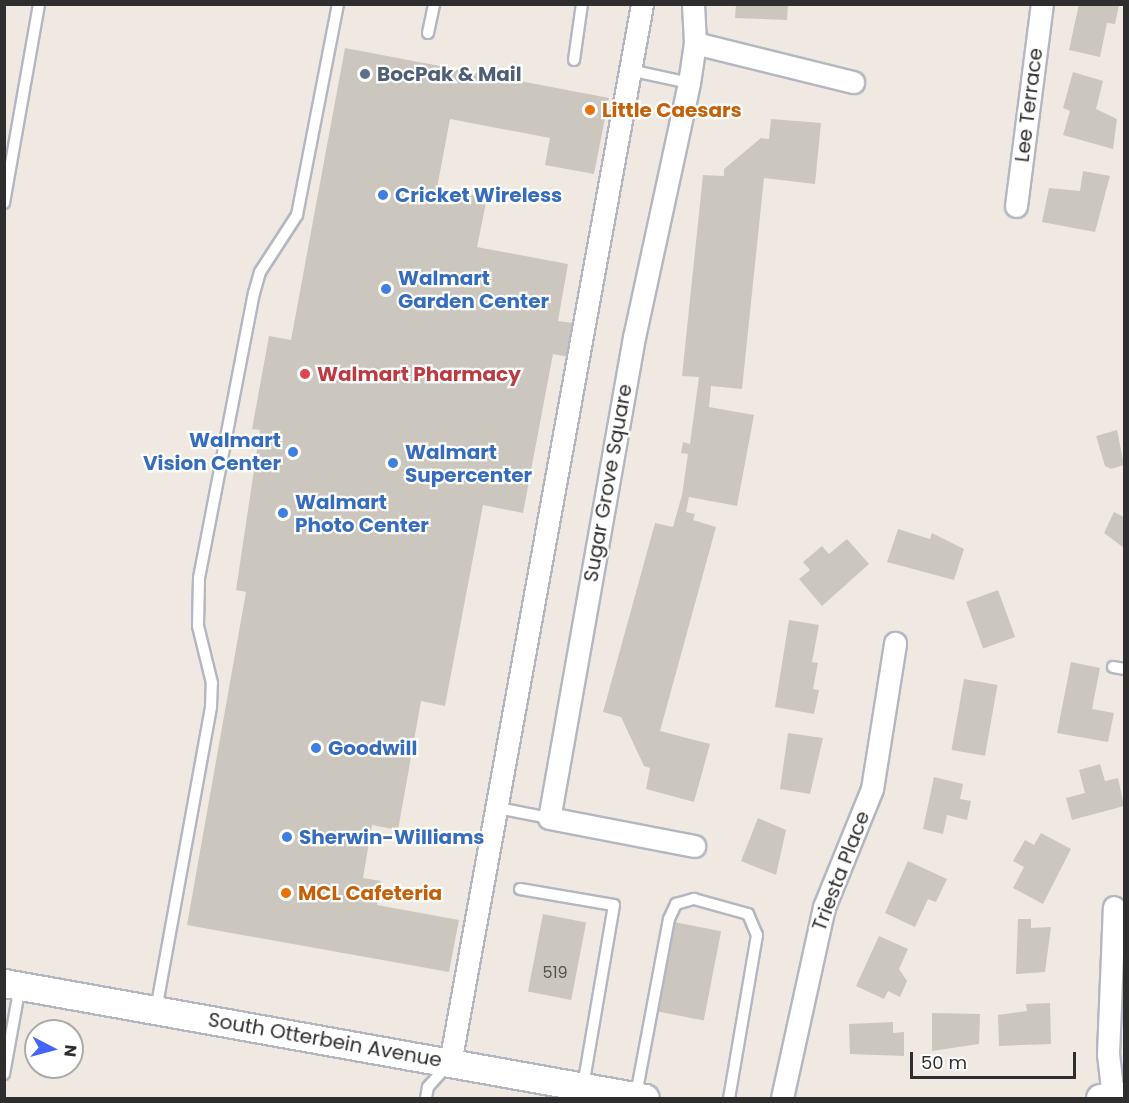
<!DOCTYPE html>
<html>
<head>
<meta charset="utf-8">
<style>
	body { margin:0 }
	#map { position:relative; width:1129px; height:1103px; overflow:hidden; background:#efe9e1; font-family:Poppins,sans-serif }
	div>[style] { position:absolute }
	.building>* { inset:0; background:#cbc7bf; transform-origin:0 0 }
	.roads { filter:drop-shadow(2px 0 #b4b7c1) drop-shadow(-2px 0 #b4b7c1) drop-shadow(0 2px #b4b7c1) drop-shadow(0 -2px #b4b7c1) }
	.service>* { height:10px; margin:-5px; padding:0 5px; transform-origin:5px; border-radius:5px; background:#fff }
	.minor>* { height:21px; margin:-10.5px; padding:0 10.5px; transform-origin:10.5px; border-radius:10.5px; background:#fff }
	.tertiary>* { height:27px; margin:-13.5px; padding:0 13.5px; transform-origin:13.5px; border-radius:13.5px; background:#fff }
	.dots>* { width:16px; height:16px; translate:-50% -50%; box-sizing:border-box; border:3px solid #fff; border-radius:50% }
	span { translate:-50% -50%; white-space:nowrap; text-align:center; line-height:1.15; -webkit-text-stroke:4.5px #fff; paint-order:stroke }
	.number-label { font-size:16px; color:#555452 }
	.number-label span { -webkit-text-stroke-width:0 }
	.service-label { font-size:20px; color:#4e5e75; font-weight:700 }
	.left { translate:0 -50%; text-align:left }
	.street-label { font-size:20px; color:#2e2e2e }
	.food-label { font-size:20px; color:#c56008; font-weight:700 }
	.shop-label { font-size:20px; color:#366cbe; font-weight:700 }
	.right { translate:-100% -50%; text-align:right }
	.health-label { font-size:20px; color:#be3a42; font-weight:700 }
	.frame { position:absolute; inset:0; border:6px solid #2e2e2e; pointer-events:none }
	.north { position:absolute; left:24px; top:1019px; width:60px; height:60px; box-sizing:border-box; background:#fff; border:2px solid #ababab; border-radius:50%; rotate:96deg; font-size:16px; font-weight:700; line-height:24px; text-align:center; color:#2e2e2e }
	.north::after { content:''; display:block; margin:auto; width:21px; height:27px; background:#4264fb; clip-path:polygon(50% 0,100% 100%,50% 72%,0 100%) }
	.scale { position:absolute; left:910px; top:1052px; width:166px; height:27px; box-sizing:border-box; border:3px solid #2e2e2e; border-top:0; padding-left:8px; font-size:18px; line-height:21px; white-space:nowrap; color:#2e2e2e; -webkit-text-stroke:4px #fff; paint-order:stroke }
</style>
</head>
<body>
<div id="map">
	<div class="building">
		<i style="clip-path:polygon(736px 4px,788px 4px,787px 20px,735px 18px)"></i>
		<i style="clip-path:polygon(1079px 4px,1119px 5px,1115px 24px,1107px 23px,1100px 57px,1069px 50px)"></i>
		<i style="clip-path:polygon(345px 48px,609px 98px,594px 174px,545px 165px,550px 138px,450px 119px,437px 188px,487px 198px,477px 247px,568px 264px,558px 321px,574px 323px,568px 357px,553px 354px,523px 513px,483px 505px,445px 706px,421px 701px,398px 830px,372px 825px,363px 878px,381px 881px,377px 905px,459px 920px,449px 972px,187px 925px,246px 592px,236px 590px,260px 430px,252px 429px,269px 336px,291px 340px)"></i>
		<i style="clip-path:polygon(1073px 72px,1103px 81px,1096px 109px,1117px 119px,1113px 149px,1063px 135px,1070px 111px,1063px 108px)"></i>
		<i style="clip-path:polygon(771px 119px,821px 123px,815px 184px,764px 178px,742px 389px,711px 386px,709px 407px,754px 415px,737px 506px,689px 497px,686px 512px,695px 514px,693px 520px,716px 527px,660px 731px,710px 744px,694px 802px,646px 789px,650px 768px,644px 766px,621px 717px,603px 712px,655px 523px,673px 527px,682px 495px,688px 454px,681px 453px,683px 442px,690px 444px,699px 377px,682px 376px,703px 175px,724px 176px,724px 169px,761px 138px,769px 139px)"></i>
		<i style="clip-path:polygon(1083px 171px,1110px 176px,1095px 232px,1042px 222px,1049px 188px,1080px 191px)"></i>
		<i style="clip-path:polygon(1117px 430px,1124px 465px,1111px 469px,1105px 466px,1096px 436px)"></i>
		<i style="clip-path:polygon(1114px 512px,1124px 517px,1124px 548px,1104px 533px)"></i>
		<i style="clip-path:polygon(898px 529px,930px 539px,932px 533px,964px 549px,954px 580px,887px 562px)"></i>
		<i style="clip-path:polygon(847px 539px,869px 564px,822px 606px,799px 579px,810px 570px,803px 562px,822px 546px,829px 554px)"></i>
		<i style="left:998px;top:590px;width:50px;height:34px;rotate:70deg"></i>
		<i style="clip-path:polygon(789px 620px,819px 625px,812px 662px,818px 663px,813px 689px,819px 690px,814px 714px,775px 707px)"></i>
		<i style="clip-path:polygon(1071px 662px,1100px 668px,1092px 709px,1114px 713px,1108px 742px,1057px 733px)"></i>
		<i style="left:964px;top:679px;width:34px;height:72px;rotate:10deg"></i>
		<i style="clip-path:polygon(788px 733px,823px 738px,810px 794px,780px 789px)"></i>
		<i style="clip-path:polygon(1100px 764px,1105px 781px,1118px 778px,1124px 806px,1072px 820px,1066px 798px,1085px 793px,1079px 770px)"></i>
		<i style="clip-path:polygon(934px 777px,963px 784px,960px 799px,971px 801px,967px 820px,947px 815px,943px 834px,923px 829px)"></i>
		<i style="clip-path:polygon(758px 818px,786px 830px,776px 875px,741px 861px)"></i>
		<i style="clip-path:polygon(1041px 833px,1071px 849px,1043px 904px,1013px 888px,1024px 867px,1013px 861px,1025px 840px,1034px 845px)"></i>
		<i style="clip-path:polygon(908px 861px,947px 879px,936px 902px,928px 899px,915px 927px,885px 913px)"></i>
		<i style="left:543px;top:914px;width:44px;height:79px;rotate:11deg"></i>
		<i style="clip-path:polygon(1018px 919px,1031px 919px,1031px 928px,1051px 927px,1045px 972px,1016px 974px)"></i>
		<i style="left:674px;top:922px;width:48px;height:91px;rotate:11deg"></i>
		<i style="clip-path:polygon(879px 936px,908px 949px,899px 969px,907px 981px,900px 997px,888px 991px,884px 999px,856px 986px)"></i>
		<i style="clip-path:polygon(1050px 1003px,1051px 1044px,999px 1046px,998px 1015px,1027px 1011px,1026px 1004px)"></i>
		<i style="clip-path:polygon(932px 1013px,980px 1014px,979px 1044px,932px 1051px)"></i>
		<i style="clip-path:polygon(893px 1022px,893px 1033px,904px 1032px,904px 1056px,850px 1054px,849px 1024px)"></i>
	</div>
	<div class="roads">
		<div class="service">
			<i style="left:428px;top:33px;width:30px;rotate:-78deg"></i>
			<i style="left:574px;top:60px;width:57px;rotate:-81.9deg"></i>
			<i style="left:634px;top:71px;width:56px;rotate:12.3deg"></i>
			<i style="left:4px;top:203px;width:202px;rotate:-80deg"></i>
			<i style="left:1113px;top:667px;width:11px;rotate:10deg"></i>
			<i style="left:498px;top:808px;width:52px;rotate:11.1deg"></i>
			<i style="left:520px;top:889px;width:95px;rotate:9.7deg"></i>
			<i style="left:614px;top:905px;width:185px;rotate:99.7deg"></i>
			<i style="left:156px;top:1010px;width:308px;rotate:-79.7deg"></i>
			<i style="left:211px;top:707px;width:24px;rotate:-88deg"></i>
			<i style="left:212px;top:683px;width:59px;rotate:-103.8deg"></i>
			<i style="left:198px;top:626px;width:48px;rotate:-88.8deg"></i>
			<i style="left:199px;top:578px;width:290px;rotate:-79.1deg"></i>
			<i style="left:254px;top:293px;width:22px;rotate:-74deg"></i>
			<i style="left:260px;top:272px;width:68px;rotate:-57deg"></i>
			<i style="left:297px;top:215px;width:215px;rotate:-79deg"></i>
			<i style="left:4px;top:1074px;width:89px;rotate:-79.7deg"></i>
			<i style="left:636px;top:1095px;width:179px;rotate:-79.4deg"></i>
			<i style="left:669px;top:919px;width:17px;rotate:-65deg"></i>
			<i style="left:676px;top:904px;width:19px;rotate:-16deg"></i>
			<i style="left:694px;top:899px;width:56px;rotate:15.5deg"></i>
			<i style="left:748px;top:914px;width:23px;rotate:67deg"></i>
			<i style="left:757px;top:935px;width:165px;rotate:99.7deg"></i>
			<i style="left:426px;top:1098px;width:11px;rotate:-80deg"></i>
			<i style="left:428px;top:1087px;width:30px;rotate:-48deg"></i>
		</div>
		<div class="minor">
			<i style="left:693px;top:4px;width:39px;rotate:87deg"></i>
			<i style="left:695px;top:43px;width:40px;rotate:98.5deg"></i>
			<i style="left:689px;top:83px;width:260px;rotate:102.2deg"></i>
			<i style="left:634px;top:337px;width:488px;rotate:100deg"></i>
			<i style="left:549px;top:818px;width:148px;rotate:10.9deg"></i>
			<i style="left:695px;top:43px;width:163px;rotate:13.9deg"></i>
			<i style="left:1016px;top:206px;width:204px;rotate:-82.7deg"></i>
			<i style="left:450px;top:1063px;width:1076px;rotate:-79.72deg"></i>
			<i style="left:1113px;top:1097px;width:43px;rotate:-96.6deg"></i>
			<i style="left:1108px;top:1054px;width:147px;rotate:-87.7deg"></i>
			<i style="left:782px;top:1098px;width:196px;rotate:-77.6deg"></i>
			<i style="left:824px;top:907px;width:127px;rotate:-67.9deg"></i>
			<i style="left:872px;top:789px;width:148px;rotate:-81deg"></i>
		</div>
		<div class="tertiary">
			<i style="left:4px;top:983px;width:651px;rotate:10.17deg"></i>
			<i style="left:1100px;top:1098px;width:24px;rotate:-5deg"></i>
		</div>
	</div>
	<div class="dots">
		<i style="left:365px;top:74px;background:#5c6f8a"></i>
		<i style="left:590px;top:110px;background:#e8710a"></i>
		<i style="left:383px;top:195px;background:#3f7fe0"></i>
		<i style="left:386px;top:289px;background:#3f7fe0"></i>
		<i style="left:305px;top:374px;background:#e0444e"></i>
		<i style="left:293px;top:452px;background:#3f7fe0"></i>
		<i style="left:393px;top:463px;background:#3f7fe0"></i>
		<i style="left:283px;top:513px;background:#3f7fe0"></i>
		<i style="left:316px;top:748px;background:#3f7fe0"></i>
		<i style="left:287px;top:837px;background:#3f7fe0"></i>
		<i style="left:286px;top:893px;background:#e8710a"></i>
	</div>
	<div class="number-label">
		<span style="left:555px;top:973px">519</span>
	</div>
	<div class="service-label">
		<span class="left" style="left:377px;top:74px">BocPak &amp; Mail</span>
	</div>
	<div class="street-label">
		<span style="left:1029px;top:105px;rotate:-83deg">Lee Terrace</span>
		<span style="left:608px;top:483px;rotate:-80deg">Sugar Grove Square</span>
		<span style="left:841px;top:871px;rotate:-69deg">Triesta Place</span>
		<span style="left:325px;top:1040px;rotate:10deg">South Otterbein Avenue</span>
	</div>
	<div class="food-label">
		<span class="left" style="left:602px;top:110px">Little Caesars</span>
		<span class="left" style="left:298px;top:893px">MCL Cafeteria</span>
	</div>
	<div class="shop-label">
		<span class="left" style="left:395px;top:195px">Cricket Wireless</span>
		<span class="left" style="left:398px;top:290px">Walmart<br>Garden Center</span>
		<span class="right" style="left:281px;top:452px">Walmart<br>Vision Center</span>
		<span class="left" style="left:405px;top:464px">Walmart<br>Supercenter</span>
		<span class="left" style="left:295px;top:514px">Walmart<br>Photo Center</span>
		<span class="left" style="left:328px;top:748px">Goodwill</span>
		<span class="left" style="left:299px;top:837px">Sherwin-Williams</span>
	</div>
	<div class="health-label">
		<span class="left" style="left:317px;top:374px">Walmart Pharmacy</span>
	</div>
	<div class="frame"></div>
	<div class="north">N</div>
	<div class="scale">50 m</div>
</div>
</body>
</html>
